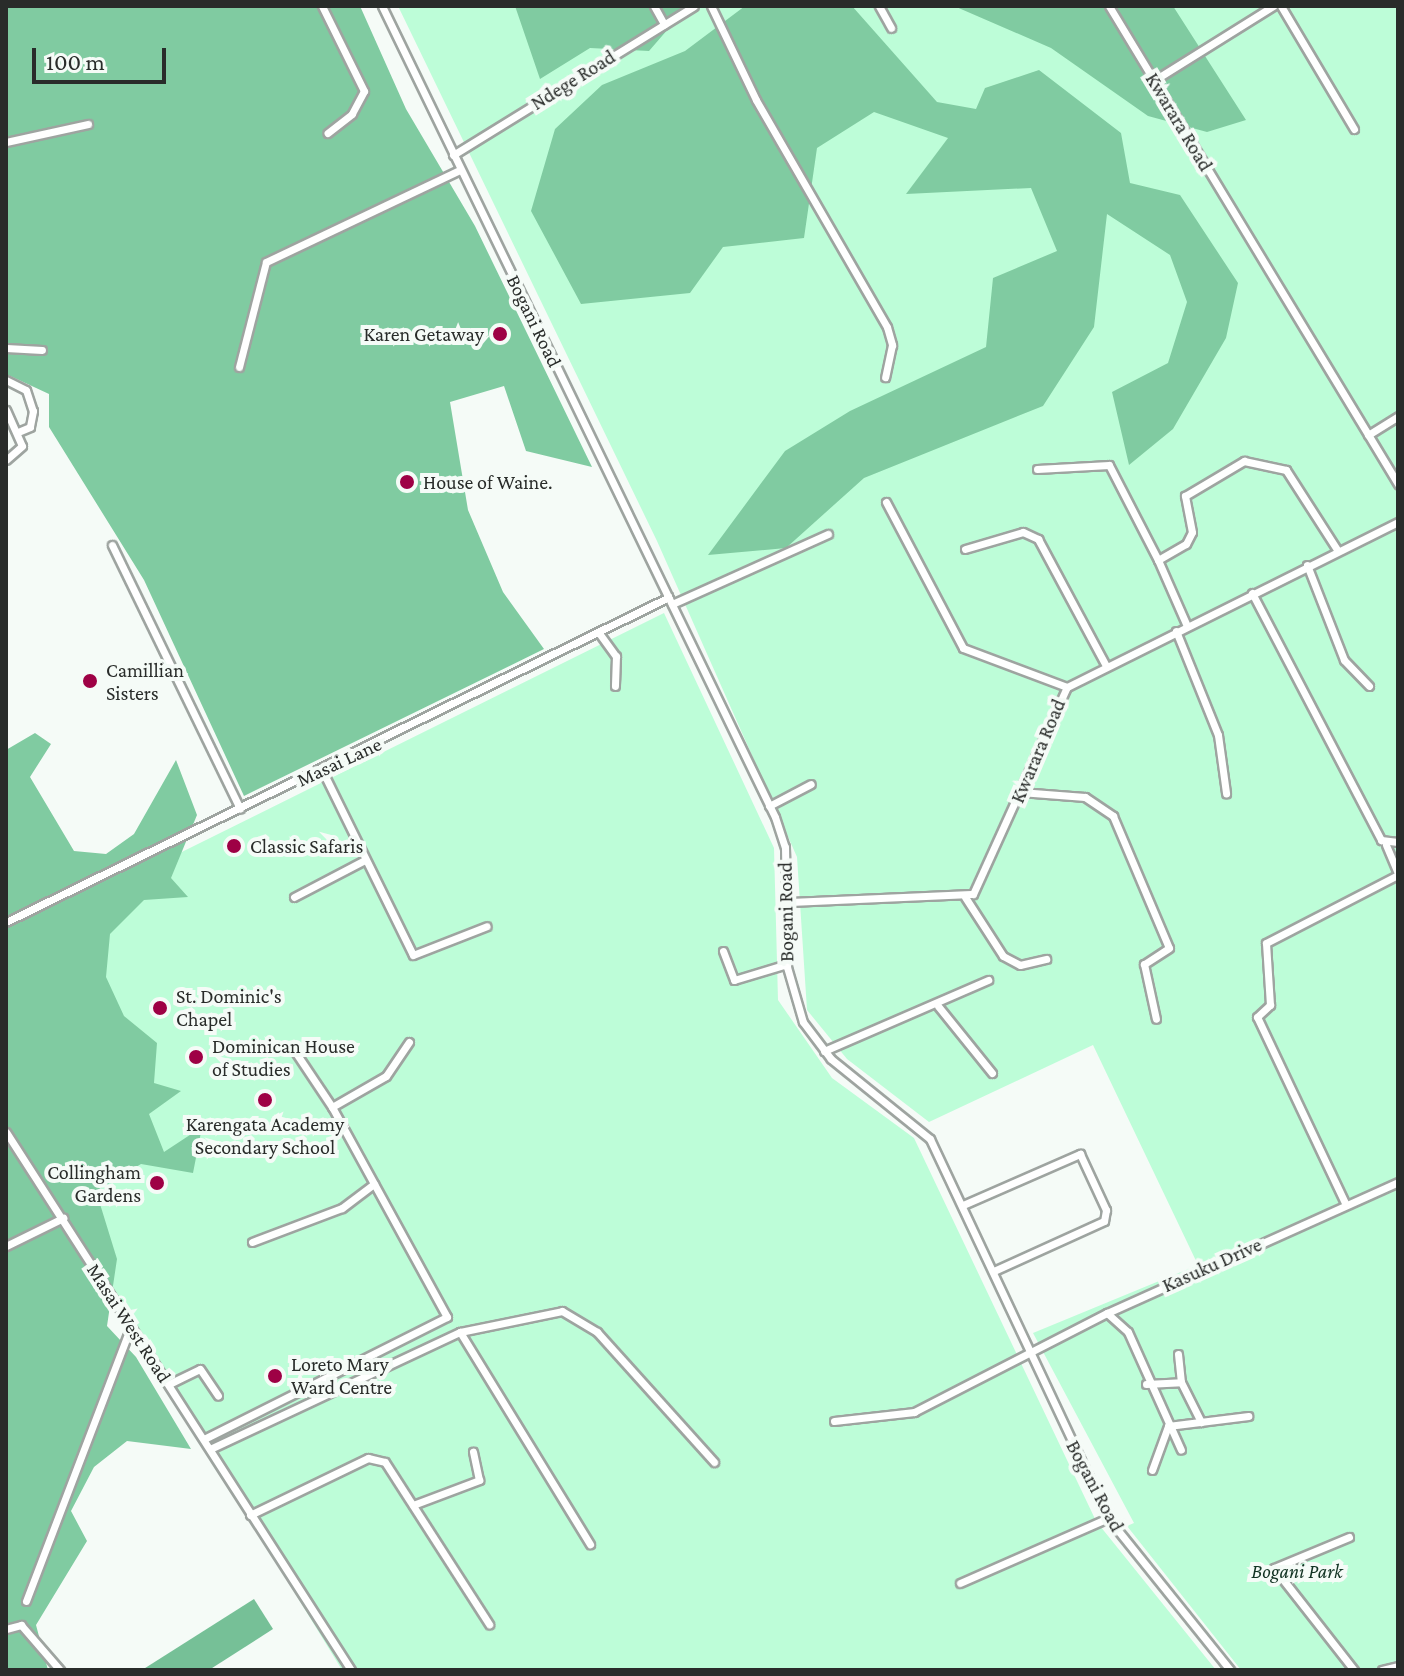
<!DOCTYPE html>
<html>
<head>
<meta charset="utf-8">
<style>
	body { margin:0 }
	#map { position:relative; width:1404px; height:1676px; overflow:hidden; background:#f5fbf7; font-family:"Crimson Pro",serif }
	div>[style] { position:absolute }
	.green>* { inset:0; background:#bdfdd8 }
	.forest>* { inset:0; background:#80cba1 }
	.water>* { inset:0; background:#76c097 }
	.roads { filter:drop-shadow(2px 0 #9ea4a0) drop-shadow(-2px 0 #9ea4a0) drop-shadow(0 2px #9ea4a0) drop-shadow(0 -2px #9ea4a0) }
	.street>* { height:7px; margin:-3.5px; padding:0 3.5px; transform-origin:3.5px; border-radius:3.5px; background:#fff }
	.dots>* { width:22px; height:22px; translate:-50% -50%; box-sizing:border-box; border:4px solid #f5fbf7; border-radius:50% }
	span { translate:-50% -50%; white-space:nowrap; text-align:center; line-height:1.15; -webkit-text-stroke:8px #f5fbf7; paint-order:stroke }
	.street-label { font-size:20px; color:#292c2a }
	.poi-label { font-size:20px; color:#292c2a }
	.right { translate:-100% -50%; text-align:right }
	.left { translate:0 -50%; text-align:left }
	.park-label { font-size:20px; color:#123323; font-style:italic }
	.frame { position:absolute; inset:0; border:8px solid #292c2a; pointer-events:none }
	.scale { position:absolute; left:32px; top:48px; width:134px; height:36px; box-sizing:border-box; border:4px solid #292c2a; border-top:0; padding-left:10px; font-size:24px; line-height:28px; white-space:nowrap; color:#292c2a; -webkit-text-stroke:6px #f5fbf7; paint-order:stroke }
</style>
</head>
<body>
<div id="map">
	<div class="green">
		<i style="clip-path:polygon(398px 6px,1398px 6px,1398px 1670px,1241px 1670px,1127px 1526px,1134px 1523px,1033px 1333px,1198px 1265px,1093px 1045px,929px 1122px,847px 1059px,807px 1010px,797px 857px,657px 541px)"></i>
		<i style="clip-path:polygon(664px 613px,774px 848px,778px 1000px,832px 1078px,914px 1138px,1096px 1521px,1216px 1670px,342px 1670px,6px 1121px,6px 939px)"></i>
	</div>
	<div class="forest">
		<i style="clip-path:polygon(6px 6px,360px 6px,406px 109px,475px 226px,592px 467px,526px 451px,504px 386px,450px 402px,468px 510px,503px 592px,544px 649px,244px 796px,144px 580px,49px 427px,49px 394px,6px 374px)"></i>
		<i style="clip-path:polygon(515px 6px,688px 6px,649px 51px,590px 48px,540px 79px)"></i>
		<i style="clip-path:polygon(745px 6px,852px 6px,937px 102px,976px 109px,985px 88px,1039px 70px,1121px 133px,1130px 183px,1180px 195px,1238px 283px,1226px 338px,1173px 429px,1129px 465px,1112px 392px,1168px 363px,1187px 302px,1170px 255px,1107px 214px,1094px 327px,1043px 406px,864px 478px,786px 548px,708px 555px,785px 451px,850px 411px,986px 347px,993px 278px,1057px 251px,1031px 188px,906px 194px,948px 138px,874px 112px,817px 148px,804px 238px,723px 247px,690px 293px,581px 304px,531px 211px,555px 129px,602px 85px,685px 51px)"></i>
		<i style="clip-path:polygon(954px 6px,1173px 6px,1246px 120px,1207px 132px,1148px 116px,1051px 48px)"></i>
		<i style="clip-path:polygon(35px 733px,51px 744px,30px 777px,74px 851px,106px 854px,134px 834px,176px 760px,197px 815px,171px 878px,188px 897px,144px 900px,110px 934px,106px 977px,124px 1016px,157px 1043px,154px 1083px,181px 1091px,149px 1114px,164px 1152px,202px 1127px,193px 1173px,141px 1164px,96px 1191px,117px 1259px,107px 1326px,136px 1357px,191px 1449px,127px 1441px,94px 1467px,71px 1511px,87px 1541px,36px 1625px,48px 1670px,6px 1670px,6px 750px)"></i>
	</div>
	<div class="water">
		<i style="clip-path:polygon(254px 1599px,273px 1629px,209px 1670px,142px 1670px)"></i>
	</div>
	<div class="roads">
		<div class="street">
			<i style="left:322px;top:6px;width:95px;rotate:63.7deg"></i>
			<i style="left:364px;top:91px;width:26px;rotate:118deg"></i>
			<i style="left:352px;top:114px;width:31px;rotate:142deg"></i>
			<i style="left:382px;top:6px;width:901px;rotate:64.15deg"></i>
			<i style="left:775px;top:817px;width:32px;rotate:72deg"></i>
			<i style="left:785px;top:847px;width:120px;rotate:89deg"></i>
			<i style="left:787px;top:967px;width:57px;rotate:73.8deg"></i>
			<i style="left:803px;top:1022px;width:46px;rotate:52.9deg"></i>
			<i style="left:831px;top:1059px;width:127px;rotate:38.9deg"></i>
			<i style="left:930px;top:1139px;width:419px;rotate:64.8deg"></i>
			<i style="left:1108px;top:1518px;width:195px;rotate:51.2deg"></i>
			<i style="left:654px;top:6px;width:21px;rotate:61deg"></i>
			<i style="left:711px;top:6px;width:104px;rotate:64.4deg"></i>
			<i style="left:756px;top:100px;width:262px;rotate:60deg"></i>
			<i style="left:887px;top:327px;width:19px;rotate:74deg"></i>
			<i style="left:892px;top:345px;width:33px;rotate:102deg"></i>
			<i style="left:879px;top:6px;width:25px;rotate:61deg"></i>
			<i style="left:1109px;top:6px;width:559px;rotate:58.84deg"></i>
			<i style="left:1281px;top:6px;width:143px;rotate:59.3deg"></i>
			<i style="left:1153px;top:81px;width:142px;rotate:-32deg"></i>
			<i style="left:6px;top:142px;width:84px;rotate:-12.4deg"></i>
			<i style="left:453px;top:155px;width:283px;rotate:-31.7deg"></i>
			<i style="left:6px;top:348px;width:36px;rotate:3deg"></i>
			<i style="left:239px;top:367px;width:108px;rotate:-75.6deg"></i>
			<i style="left:266px;top:262px;width:215px;rotate:-25.4deg"></i>
			<i style="left:6px;top:380px;width:22px;rotate:27deg"></i>
			<i style="left:26px;top:390px;width:22px;rotate:72deg"></i>
			<i style="left:33px;top:411px;width:16px;rotate:101deg"></i>
			<i style="left:30px;top:427px;width:13px;rotate:157deg"></i>
			<i style="left:6px;top:410px;width:39px;rotate:66deg"></i>
			<i style="left:22px;top:446px;width:21px;rotate:139deg"></i>
			<i style="left:1368px;top:435px;width:36px;rotate:-32deg"></i>
			<i style="left:1037px;top:469px;width:72px;rotate:-3.2deg"></i>
			<i style="left:1109px;top:465px;width:107px;rotate:62.7deg"></i>
			<i style="left:886px;top:502px;width:165px;rotate:62.2deg"></i>
			<i style="left:963px;top:648px;width:111px;rotate:20.6deg"></i>
			<i style="left:112px;top:545px;width:293px;rotate:64.1deg"></i>
			<i style="left:965px;top:549px;width:60px;rotate:-16.3deg"></i>
			<i style="left:1023px;top:532px;width:17px;rotate:25deg"></i>
			<i style="left:1038px;top:539px;width:144px;rotate:61.8deg"></i>
			<i style="left:1307px;top:565px;width:102px;rotate:68.7deg"></i>
			<i style="left:1344px;top:660px;width:36px;rotate:46deg"></i>
			<i style="left:1252px;top:593px;width:279px;rotate:62.4deg"></i>
			<i style="left:1381px;top:840px;width:17px;rotate:7deg"></i>
			<i style="left:672px;top:604px;width:171px;rotate:-24.2deg"></i>
			<i style="left:1187px;top:626px;width:72px;rotate:-113.7deg"></i>
			<i style="left:1158px;top:560px;width:32px;rotate:-30deg"></i>
			<i style="left:1186px;top:544px;width:13px;rotate:-63deg"></i>
			<i style="left:1192px;top:532px;width:37px;rotate:-101deg"></i>
			<i style="left:1185px;top:496px;width:69px;rotate:-30.7deg"></i>
			<i style="left:1244px;top:461px;width:43px;rotate:12.1deg"></i>
			<i style="left:1286px;top:470px;width:96px;rotate:57.3deg"></i>
			<i style="left:1176px;top:631px;width:112px;rotate:68deg"></i>
			<i style="left:1218px;top:735px;width:59px;rotate:82.1deg"></i>
			<i style="left:599px;top:633px;width:29px;rotate:54deg"></i>
			<i style="left:616px;top:656px;width:30px;rotate:92deg"></i>
			<i style="left:322px;top:770px;width:206px;rotate:63.8deg"></i>
			<i style="left:413px;top:955px;width:79px;rotate:-21.4deg"></i>
			<i style="left:1020px;top:792px;width:65px;rotate:4.4deg"></i>
			<i style="left:1085px;top:797px;width:34px;rotate:34deg"></i>
			<i style="left:1113px;top:816px;width:143px;rotate:67deg"></i>
			<i style="left:1169px;top:948px;width:30px;rotate:147deg"></i>
			<i style="left:1144px;top:964px;width:56px;rotate:77.7deg"></i>
			<i style="left:769px;top:806px;width:47px;rotate:-27.6deg"></i>
			<i style="left:1386px;top:845px;width:30px;rotate:67deg"></i>
			<i style="left:294px;top:897px;width:78px;rotate:-27.6deg"></i>
			<i style="left:965px;top:897px;width:70px;rotate:57.2deg"></i>
			<i style="left:1003px;top:956px;width:19px;rotate:28deg"></i>
			<i style="left:1020px;top:965px;width:27px;rotate:-13deg"></i>
			<i style="left:788px;top:902px;width:185px;rotate:-2.5deg"></i>
			<i style="left:973px;top:894px;width:227px;rotate:-65.6deg"></i>
			<i style="left:1067px;top:687px;width:370px;rotate:-26.5deg"></i>
			<i style="left:6px;top:922px;width:738px;rotate:-26.11deg"></i>
			<i style="left:723px;top:951px;width:31px;rotate:69deg"></i>
			<i style="left:734px;top:980px;width:55px;rotate:-16.8deg"></i>
			<i style="left:938px;top:1006px;width:86px;rotate:51.1deg"></i>
			<i style="left:294px;top:1050px;width:69px;rotate:56.3deg"></i>
			<i style="left:824px;top:1051px;width:179px;rotate:-23.4deg"></i>
			<i style="left:6px;top:1132px;width:639px;rotate:57.33deg"></i>
			<i style="left:963px;top:1205px;width:128px;rotate:-23.6deg"></i>
			<i style="left:1080px;top:1154px;width:62px;rotate:65.1deg"></i>
			<i style="left:1106px;top:1210px;width:11px;rotate:100deg"></i>
			<i style="left:1104px;top:1221px;width:121px;rotate:155.6deg"></i>
			<i style="left:1346px;top:1205px;width:208px;rotate:-115.3deg"></i>
			<i style="left:1257px;top:1017px;width:18px;rotate:-43deg"></i>
			<i style="left:1270px;top:1005px;width:62px;rotate:-93.7deg"></i>
			<i style="left:1266px;top:943px;width:148px;rotate:-27.3deg"></i>
			<i style="left:252px;top:1242px;width:96px;rotate:-20.7deg"></i>
			<i style="left:342px;top:1208px;width:40px;rotate:-37deg"></i>
			<i style="left:6px;top:1246px;width:64px;rotate:-26.2deg"></i>
			<i style="left:1107px;top:1313px;width:28px;rotate:42deg"></i>
			<i style="left:1128px;top:1332px;width:129px;rotate:65.8deg"></i>
			<i style="left:460px;top:1332px;width:249px;rotate:58.5deg"></i>
			<i style="left:1178px;top:1354px;width:28px;rotate:84deg"></i>
			<i style="left:169px;top:1384px;width:34px;rotate:-26deg"></i>
			<i style="left:200px;top:1369px;width:32px;rotate:56deg"></i>
			<i style="left:1146px;top:1384px;width:35px;rotate:-3deg"></i>
			<i style="left:1181px;top:1382px;width:45px;rotate:63.4deg"></i>
			<i style="left:834px;top:1421px;width:81px;rotate:-6.4deg"></i>
			<i style="left:914px;top:1412px;width:217px;rotate:-27.2deg"></i>
			<i style="left:1107px;top:1313px;width:319px;rotate:-24.2deg"></i>
			<i style="left:204px;top:1439px;width:272px;rotate:-26.7deg"></i>
			<i style="left:447px;top:1317px;width:239px;rotate:-118.7deg"></i>
			<i style="left:332px;top:1107px;width:62px;rotate:-29.9deg"></i>
			<i style="left:386px;top:1076px;width:41px;rotate:-55.9deg"></i>
			<i style="left:210px;top:1449px;width:276px;rotate:-25.1deg"></i>
			<i style="left:460px;top:1332px;width:104px;rotate:-11.6deg"></i>
			<i style="left:562px;top:1311px;width:41px;rotate:31deg"></i>
			<i style="left:597px;top:1332px;width:175px;rotate:48deg"></i>
			<i style="left:1152px;top:1470px;width:47px;rotate:-70deg"></i>
			<i style="left:1168px;top:1426px;width:81px;rotate:-7.1deg"></i>
			<i style="left:413px;top:1505px;width:71px;rotate:-20.7deg"></i>
			<i style="left:479px;top:1480px;width:29px;rotate:-102deg"></i>
			<i style="left:250px;top:1515px;width:131px;rotate:-25.8deg"></i>
			<i style="left:368px;top:1458px;width:17px;rotate:13deg"></i>
			<i style="left:385px;top:1462px;width:193px;rotate:57.3deg"></i>
			<i style="left:1349px;top:1537px;width:81px;rotate:157.5deg"></i>
			<i style="left:1274px;top:1568px;width:130px;rotate:51.9deg"></i>
			<i style="left:960px;top:1583px;width:162px;rotate:-23.7deg"></i>
			<i style="left:26px;top:1601px;width:292px;rotate:-69.1deg"></i>
			<i style="left:6px;top:1629px;width:16px;rotate:-15deg"></i>
			<i style="left:21px;top:1625px;width:60px;rotate:49.1deg"></i>
			<i style="left:1382px;top:1670px;width:16px;rotate:-14deg"></i>
		</div>
	</div>
	<div class="dots">
		<i style="left:500px;top:334px;background:#9e0145"></i>
		<i style="left:407px;top:482px;background:#9e0145"></i>
		<i style="left:90px;top:681px;background:#9e0145"></i>
		<i style="left:234px;top:846px;background:#9e0145"></i>
		<i style="left:160px;top:1008px;background:#9e0145"></i>
		<i style="left:196px;top:1057px;background:#9e0145"></i>
		<i style="left:265px;top:1100px;background:#9e0145"></i>
		<i style="left:157px;top:1183px;background:#9e0145"></i>
		<i style="left:275px;top:1376px;background:#9e0145"></i>
	</div>
	<div class="street-label">
		<span style="left:573px;top:80px;rotate:-32deg">Ndege Road</span>
		<span style="left:1179px;top:122px;rotate:59deg">Kwarara Road</span>
		<span style="left:534px;top:321px;rotate:64deg">Bogani Road</span>
		<span style="left:1038px;top:751px;rotate:-67deg">Kwarara Road</span>
		<span style="left:339px;top:762px;rotate:-25deg">Masai Lane</span>
		<span style="left:786px;top:912px;rotate:-91deg">Bogani Road</span>
		<span style="left:1212px;top:1265px;rotate:-24deg">Kasuku Drive</span>
		<span style="left:129px;top:1323px;rotate:57deg">Masai West Road</span>
		<span style="left:1095px;top:1486px;rotate:62deg">Bogani Road</span>
	</div>
	<div class="poi-label">
		<span class="right" style="left:484px;top:334px">Karen Getaway</span>
		<span class="left" style="left:423px;top:482px">House of Waine.</span>
		<span class="left" style="left:106px;top:682px">Camillian<br>Sisters</span>
		<span class="left" style="left:250px;top:846px">Classic Safaris</span>
		<span class="left" style="left:176px;top:1008px">St. Dominic's<br>Chapel</span>
		<span class="left" style="left:212px;top:1058px">Dominican House<br>of Studies</span>
		<span style="left:265px;top:1136px">Karengata Academy<br>Secondary School</span>
		<span class="right" style="left:141px;top:1184px">Collingham<br>Gardens</span>
		<span class="left" style="left:291px;top:1376px">Loreto Mary<br>Ward Centre</span>
	</div>
	<div class="park-label">
		<span style="left:1297px;top:1571px">Bogani Park</span>
	</div>
	<div class="frame"></div>
	<div class="scale">100 m</div>
</div>
</body>
</html>
